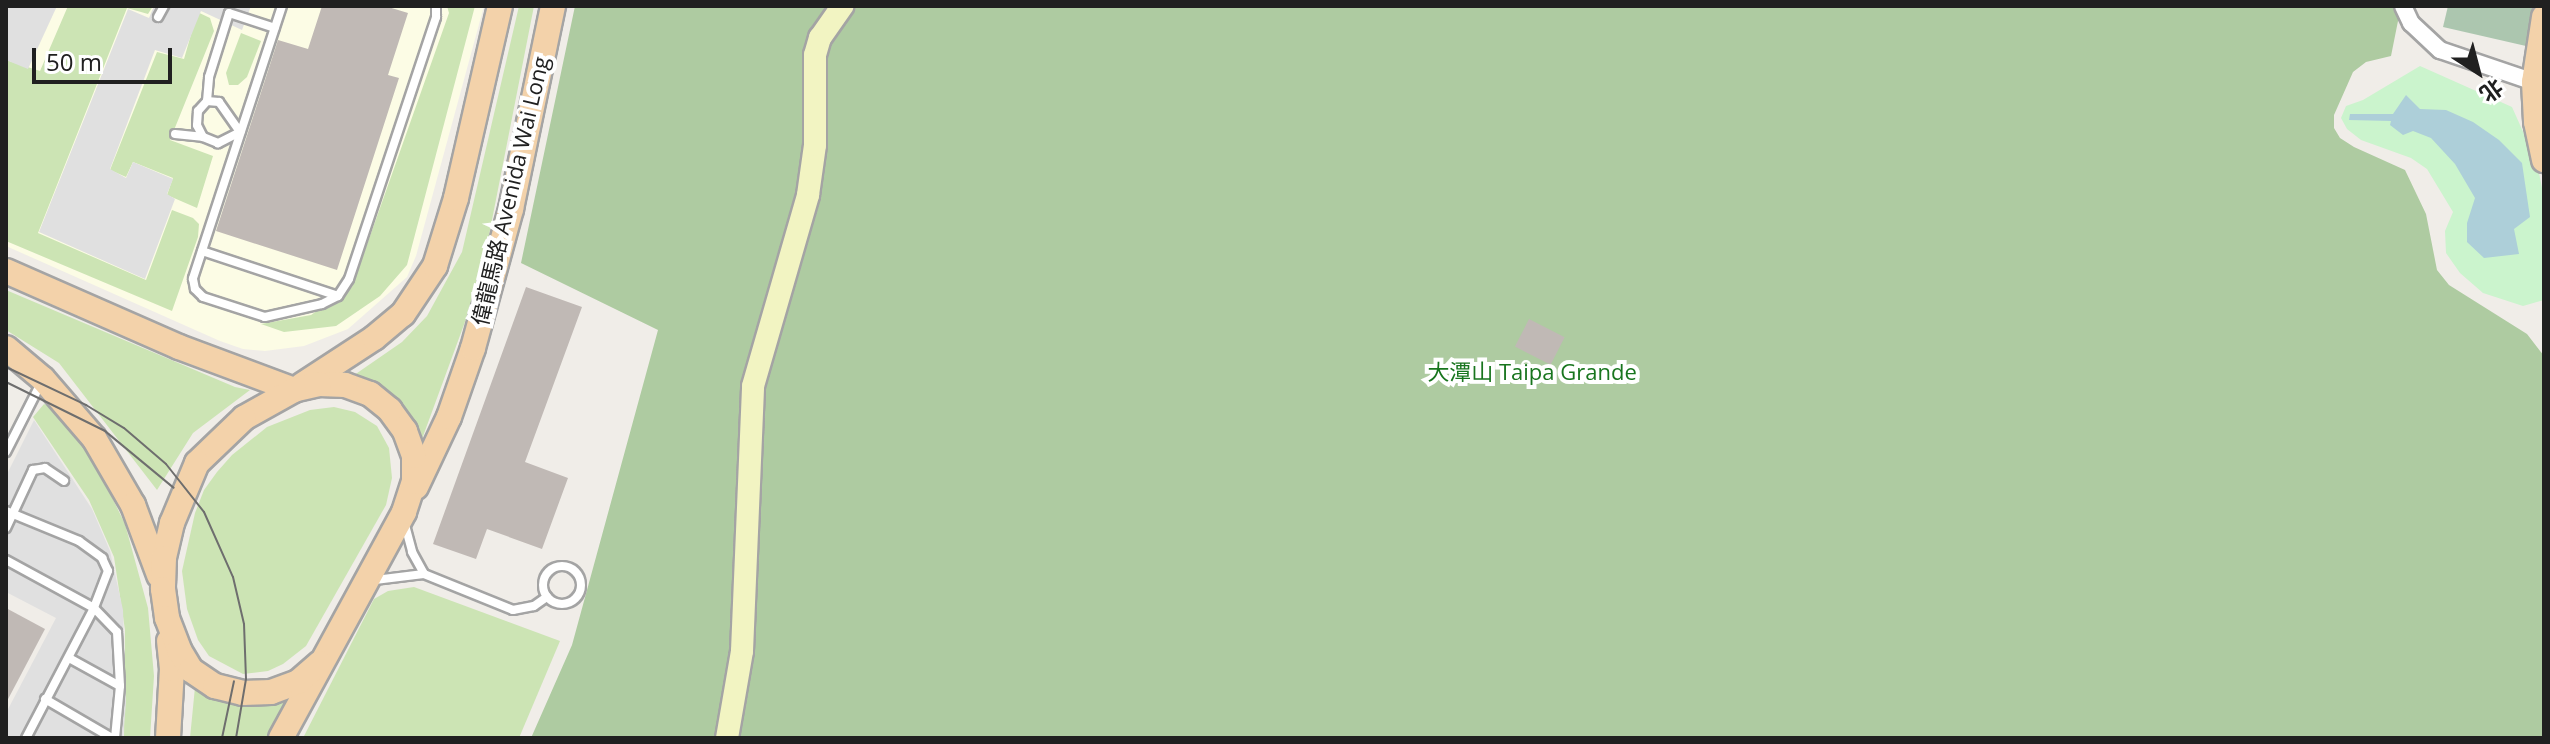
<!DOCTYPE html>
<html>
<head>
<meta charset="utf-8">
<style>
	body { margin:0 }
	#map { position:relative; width:2550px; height:744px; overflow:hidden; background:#f0ede8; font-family:"Open Sans","Noto Sans SC",sans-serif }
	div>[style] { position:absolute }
	.education>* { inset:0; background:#fcfce5 }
	.grass>* { inset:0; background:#cce4b4 }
	.forest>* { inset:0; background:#aecba1 }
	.cemetery>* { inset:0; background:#acc6af }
	.park>* { inset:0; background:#cbf4cd }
	.parking>* { inset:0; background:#e0e0e0 }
	.water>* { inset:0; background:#adcfd9 }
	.building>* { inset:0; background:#c0b9b5; transform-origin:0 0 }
	.roads { filter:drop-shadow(2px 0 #a4a4a4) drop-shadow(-2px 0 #a4a4a4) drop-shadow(0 2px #a4a4a4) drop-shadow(0 -2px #a4a4a4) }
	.lane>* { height:8px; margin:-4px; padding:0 4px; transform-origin:4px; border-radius:4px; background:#fff }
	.lane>.ring { margin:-4px; padding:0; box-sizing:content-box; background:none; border:8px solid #fff; border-radius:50% }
	.street>* { height:16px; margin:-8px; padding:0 8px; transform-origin:8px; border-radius:8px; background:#fff }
	.secondary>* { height:22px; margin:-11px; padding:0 11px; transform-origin:11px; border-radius:11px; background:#f2f4c2 }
	.primary>* { height:24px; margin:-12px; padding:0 12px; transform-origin:12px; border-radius:12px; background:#f3d2aa }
	.tram>* { height:2px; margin:-1px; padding:0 1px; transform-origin:1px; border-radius:1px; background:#6e6e6e }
	span { translate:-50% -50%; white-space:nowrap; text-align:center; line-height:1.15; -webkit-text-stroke:8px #fff; paint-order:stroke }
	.street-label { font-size:22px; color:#202020 }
	.park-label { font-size:22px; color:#18751e }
	.frame { position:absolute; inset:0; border:8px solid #202020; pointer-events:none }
	.north { position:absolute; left:2438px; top:32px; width:80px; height:80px; -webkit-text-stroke:6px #fff; paint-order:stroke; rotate:144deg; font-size:22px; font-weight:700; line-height:32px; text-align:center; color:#202020 }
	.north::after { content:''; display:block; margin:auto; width:28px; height:36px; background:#202020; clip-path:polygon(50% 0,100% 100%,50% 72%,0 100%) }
	.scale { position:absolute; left:32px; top:48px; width:140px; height:36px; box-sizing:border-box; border:4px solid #202020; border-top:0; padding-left:10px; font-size:24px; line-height:28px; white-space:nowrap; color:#202020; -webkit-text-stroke:6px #fff; paint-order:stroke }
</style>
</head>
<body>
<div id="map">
	<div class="education">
		<i style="clip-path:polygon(6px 6px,484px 6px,416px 256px,407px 277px,348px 329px,304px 346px,265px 351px,243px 349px,220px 341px,6px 246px)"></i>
	</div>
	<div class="grass">
		<i style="clip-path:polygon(68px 6px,153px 6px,148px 14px,127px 8px,38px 233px,146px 280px,172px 210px,193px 218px,199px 224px,198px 237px,172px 311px,6px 241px,6px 60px,40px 71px)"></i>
		<i style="clip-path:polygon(447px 6px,475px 6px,407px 265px,380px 296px,336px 326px,284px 332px,261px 324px,311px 315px,352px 287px,449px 13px)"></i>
		<i style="clip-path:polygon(519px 6px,534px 6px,480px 281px,422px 439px,410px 417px,388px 395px,347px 380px,402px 342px,427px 316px,462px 252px)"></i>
		<i style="clip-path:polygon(189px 8px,210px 18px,214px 31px,170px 140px,213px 156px,197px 208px,167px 195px,173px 178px,133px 162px,126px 177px,110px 170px,157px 52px,184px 59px,192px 31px,170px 22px)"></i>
		<i style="clip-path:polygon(241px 33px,261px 41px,247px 77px,238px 85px,229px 85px,226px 73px)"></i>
		<i style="clip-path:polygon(6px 290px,235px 387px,250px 390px,193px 433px,157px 490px,59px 363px,6px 330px)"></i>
		<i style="clip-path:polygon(44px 404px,55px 409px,88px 448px,125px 524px,148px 608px,154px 676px,150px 738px,124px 738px,125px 630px,114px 557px,89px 500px,33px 417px)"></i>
		<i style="clip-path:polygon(334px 407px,355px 412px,377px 426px,389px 448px,392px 478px,386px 505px,306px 646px,283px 664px,268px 671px,243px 674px,209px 656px,198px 640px,187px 609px,182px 571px,195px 513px,204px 490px,217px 472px,232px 455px,267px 427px,310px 410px)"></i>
		<i style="clip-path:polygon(414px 587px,560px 641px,519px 738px,303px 738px,374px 599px,388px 591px)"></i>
		<i style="clip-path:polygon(195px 687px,237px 705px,255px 707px,284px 701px,287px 704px,270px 738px,190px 738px)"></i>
	</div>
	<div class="forest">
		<i style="clip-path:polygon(575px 6px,2401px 6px,2391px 56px,2366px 62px,2353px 72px,2334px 115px,2334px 128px,2340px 138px,2354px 147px,2405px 170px,2426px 214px,2437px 270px,2449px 285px,2527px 334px,2544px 356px,2544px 738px,531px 738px,572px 645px,658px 330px,521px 263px)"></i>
	</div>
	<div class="cemetery">
		<i style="clip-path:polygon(2448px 6px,2535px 6px,2526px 46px,2443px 27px)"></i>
	</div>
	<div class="park">
		<i style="clip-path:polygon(2420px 66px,2512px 107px,2537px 163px,2544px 198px,2544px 300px,2523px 306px,2483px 293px,2460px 273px,2446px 253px,2445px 231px,2453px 212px,2427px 169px,2411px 158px,2361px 140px,2347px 129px,2341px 118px,2346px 106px,2363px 100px)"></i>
	</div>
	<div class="parking">
		<i style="clip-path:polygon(6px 6px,57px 6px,28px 69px,6px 60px)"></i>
		<i style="clip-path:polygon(154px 6px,251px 6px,242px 30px,201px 11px,182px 58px,155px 50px,110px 169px,126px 178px,133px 162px,173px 179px,167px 194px,175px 199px,145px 279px,39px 232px,128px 9px,149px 18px)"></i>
		<i style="clip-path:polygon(34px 420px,92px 509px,110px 551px,123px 610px,126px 703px,123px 738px,6px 738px,6px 713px,56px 618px,6px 592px,6px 476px)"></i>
	</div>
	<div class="water">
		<i style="clip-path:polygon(2406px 95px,2420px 109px,2446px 110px,2473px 122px,2499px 140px,2522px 163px,2530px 217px,2514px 229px,2519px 254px,2484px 258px,2467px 242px,2467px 223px,2475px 198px,2455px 164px,2431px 138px,2413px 131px,2403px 135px,2390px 125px,2391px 121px,2349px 120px,2350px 114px,2393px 114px)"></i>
	</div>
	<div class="building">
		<i style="clip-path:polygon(322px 6px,385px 6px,408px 13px,388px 75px,399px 78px,337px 270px,216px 231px,278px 40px,308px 49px)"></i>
		<i style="clip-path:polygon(526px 287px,582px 307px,525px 462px,568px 478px,542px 549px,487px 529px,476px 559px,433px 544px)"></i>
		<i style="left:1529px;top:319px;width:40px;height:31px;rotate:27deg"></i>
		<i style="clip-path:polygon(6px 608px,45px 629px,6px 703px)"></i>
	</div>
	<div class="roads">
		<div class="lane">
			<i style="left:282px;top:6px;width:287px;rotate:108.1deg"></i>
			<i style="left:193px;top:279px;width:10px;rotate:79deg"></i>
			<i style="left:195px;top:289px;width:11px;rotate:45deg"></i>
			<i style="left:203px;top:297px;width:65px;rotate:17.9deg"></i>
			<i style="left:265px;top:317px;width:58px;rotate:-12.8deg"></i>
			<i style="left:322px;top:304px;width:18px;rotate:-27deg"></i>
			<i style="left:338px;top:296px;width:20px;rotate:-57deg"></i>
			<i style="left:349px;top:279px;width:276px;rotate:-71.6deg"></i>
			<i style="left:436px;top:17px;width:11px;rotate:-90deg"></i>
			<i style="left:158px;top:17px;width:13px;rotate:-61deg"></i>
			<i style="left:207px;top:101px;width:12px;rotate:5deg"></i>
			<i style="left:219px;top:102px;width:37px;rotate:55deg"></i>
			<i style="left:240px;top:132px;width:25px;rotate:153deg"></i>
			<i style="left:218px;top:143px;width:16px;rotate:-158deg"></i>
			<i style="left:203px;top:137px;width:13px;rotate:-117deg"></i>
			<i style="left:197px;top:125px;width:14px;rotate:-86deg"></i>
			<i style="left:198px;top:111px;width:13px;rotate:-48deg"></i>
			<i style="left:207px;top:101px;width:24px;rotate:-85deg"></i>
			<i style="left:209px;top:77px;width:67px;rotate:-72.6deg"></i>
			<i style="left:229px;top:13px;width:48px;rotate:18.1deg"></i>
			<i style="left:175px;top:134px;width:27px;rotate:6deg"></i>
			<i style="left:202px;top:251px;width:143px;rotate:18.3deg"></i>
			<i style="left:6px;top:452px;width:77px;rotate:-63.1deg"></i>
			<i style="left:6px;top:511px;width:79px;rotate:22.3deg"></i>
			<i style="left:79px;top:541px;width:29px;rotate:36deg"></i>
			<i style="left:102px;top:558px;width:14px;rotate:65deg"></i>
			<i style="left:108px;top:571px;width:40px;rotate:111deg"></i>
			<i style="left:94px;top:608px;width:147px;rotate:117.6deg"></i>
			<i style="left:405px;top:525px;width:28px;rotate:75deg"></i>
			<i style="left:412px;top:552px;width:25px;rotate:61deg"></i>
			<i style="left:6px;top:528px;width:64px;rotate:-65deg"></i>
			<i style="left:33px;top:470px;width:12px;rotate:-9deg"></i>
			<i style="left:45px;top:468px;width:23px;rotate:34deg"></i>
			<i style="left:6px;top:560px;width:100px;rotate:28.6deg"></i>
			<i style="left:94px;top:608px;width:33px;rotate:46deg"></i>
			<i style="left:117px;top:632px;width:54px;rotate:86.8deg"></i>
			<i style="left:120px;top:686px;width:52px;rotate:95.5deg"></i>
			<i class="ring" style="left:543px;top:566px;width:30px;height:30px"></i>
			<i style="left:375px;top:580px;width:49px;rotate:-7deg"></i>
			<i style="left:424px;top:574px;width:96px;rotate:22deg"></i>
			<i style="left:513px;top:610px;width:21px;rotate:-11deg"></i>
			<i style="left:534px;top:606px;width:16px;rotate:-35deg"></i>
			<i style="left:69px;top:658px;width:58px;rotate:28.8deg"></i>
			<i style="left:45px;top:699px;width:78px;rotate:30.2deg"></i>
		</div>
		<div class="street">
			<i style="left:2403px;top:6px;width:19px;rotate:65deg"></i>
			<i style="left:2411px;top:23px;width:40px;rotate:43deg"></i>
			<i style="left:2440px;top:50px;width:99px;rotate:18.8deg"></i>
		</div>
		<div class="secondary">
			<i style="left:727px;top:738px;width:88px;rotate:-80.2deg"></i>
			<i style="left:742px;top:651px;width:265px;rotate:-87.6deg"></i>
			<i style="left:753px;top:386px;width:199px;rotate:-73.9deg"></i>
			<i style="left:808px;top:195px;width:50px;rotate:-82deg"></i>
			<i style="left:815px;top:145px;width:90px;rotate:-90deg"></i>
			<i style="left:815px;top:55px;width:18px;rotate:-74deg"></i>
			<i style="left:820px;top:38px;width:39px;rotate:-55deg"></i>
		</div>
		<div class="primary">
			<i style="left:2544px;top:17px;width:66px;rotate:98.7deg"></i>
			<i style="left:2534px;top:82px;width:40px;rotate:87.1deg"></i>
			<i style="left:2536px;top:122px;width:39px;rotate:78deg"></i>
			<i style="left:6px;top:271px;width:189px;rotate:23.7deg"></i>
			<i style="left:179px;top:347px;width:123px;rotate:20.5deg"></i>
			<i style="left:6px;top:348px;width:48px;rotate:40deg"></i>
			<i style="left:43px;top:379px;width:78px;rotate:49.2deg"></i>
			<i style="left:94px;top:438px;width:78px;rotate:59.8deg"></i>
			<i style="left:133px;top:505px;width:75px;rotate:69.6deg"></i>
			<i style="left:302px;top:385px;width:86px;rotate:-33.1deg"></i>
			<i style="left:374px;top:338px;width:38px;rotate:-40deg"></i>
			<i style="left:403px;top:314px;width:58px;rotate:-56.3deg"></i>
			<i style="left:435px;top:266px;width:71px;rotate:-72.8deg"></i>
			<i style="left:456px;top:198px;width:197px;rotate:-77.1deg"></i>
			<i style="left:416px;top:487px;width:77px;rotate:-64.8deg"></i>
			<i style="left:449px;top:417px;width:73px;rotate:-70.8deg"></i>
			<i style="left:473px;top:348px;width:144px;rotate:-74.7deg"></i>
			<i style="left:511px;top:209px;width:207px;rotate:-78.3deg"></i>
			<i style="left:168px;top:738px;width:69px;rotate:-86.7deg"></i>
			<i style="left:172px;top:669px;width:28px;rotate:-96deg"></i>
			<i style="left:281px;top:738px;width:257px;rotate:-61.4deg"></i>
			<i style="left:404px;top:512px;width:32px;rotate:-72deg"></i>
			<i style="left:414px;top:482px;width:26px;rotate:-90deg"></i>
			<i style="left:414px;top:456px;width:27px;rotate:-110deg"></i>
			<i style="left:405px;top:431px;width:26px;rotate:-126deg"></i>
			<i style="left:390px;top:410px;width:26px;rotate:-141deg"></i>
			<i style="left:370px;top:394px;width:27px;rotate:-160deg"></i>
			<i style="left:345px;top:385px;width:26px;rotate:-178deg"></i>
			<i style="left:319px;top:384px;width:26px;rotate:167deg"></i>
			<i style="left:294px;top:390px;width:57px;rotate:150.8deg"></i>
			<i style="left:244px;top:418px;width:65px;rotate:136.2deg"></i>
			<i style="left:197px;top:463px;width:65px;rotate:112.6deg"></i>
			<i style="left:172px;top:523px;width:36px;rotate:103deg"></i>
			<i style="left:164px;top:558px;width:31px;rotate:92deg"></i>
			<i style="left:163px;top:589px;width:29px;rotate:82deg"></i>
			<i style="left:167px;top:618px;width:34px;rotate:69deg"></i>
			<i style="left:179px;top:650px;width:23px;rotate:59deg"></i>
			<i style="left:191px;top:670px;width:29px;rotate:34deg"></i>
			<i style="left:215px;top:686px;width:29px;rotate:14deg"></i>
			<i style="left:243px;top:693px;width:28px;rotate:-2deg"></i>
			<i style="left:271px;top:692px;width:29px;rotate:-20deg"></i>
			<i style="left:298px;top:682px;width:29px;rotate:-41deg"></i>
		</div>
	</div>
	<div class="tram">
		<i style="left:6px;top:367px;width:89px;rotate:25.4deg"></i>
		<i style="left:86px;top:405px;width:44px;rotate:31.2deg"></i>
		<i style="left:124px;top:428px;width:55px;rotate:40.6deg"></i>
		<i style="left:166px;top:464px;width:61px;rotate:51.6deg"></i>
		<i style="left:204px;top:512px;width:71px;rotate:66deg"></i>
		<i style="left:233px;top:577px;width:48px;rotate:76.8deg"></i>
		<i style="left:244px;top:624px;width:55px;rotate:87.9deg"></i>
		<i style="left:246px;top:679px;width:60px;rotate:99.6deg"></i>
		<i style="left:6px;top:382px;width:110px;rotate:26.3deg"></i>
		<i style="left:105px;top:431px;width:89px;rotate:39.6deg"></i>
		<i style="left:222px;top:738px;width:58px;rotate:-78.1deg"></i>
	</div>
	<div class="street-label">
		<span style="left:510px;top:191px;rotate:-77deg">偉龍馬路 Avenida Wai Long</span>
	</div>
	<div class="park-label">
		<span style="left:1532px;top:372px">大潭山 Taipa Grande</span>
	</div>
	<div class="frame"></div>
	<div class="north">北</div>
	<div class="scale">50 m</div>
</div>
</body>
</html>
